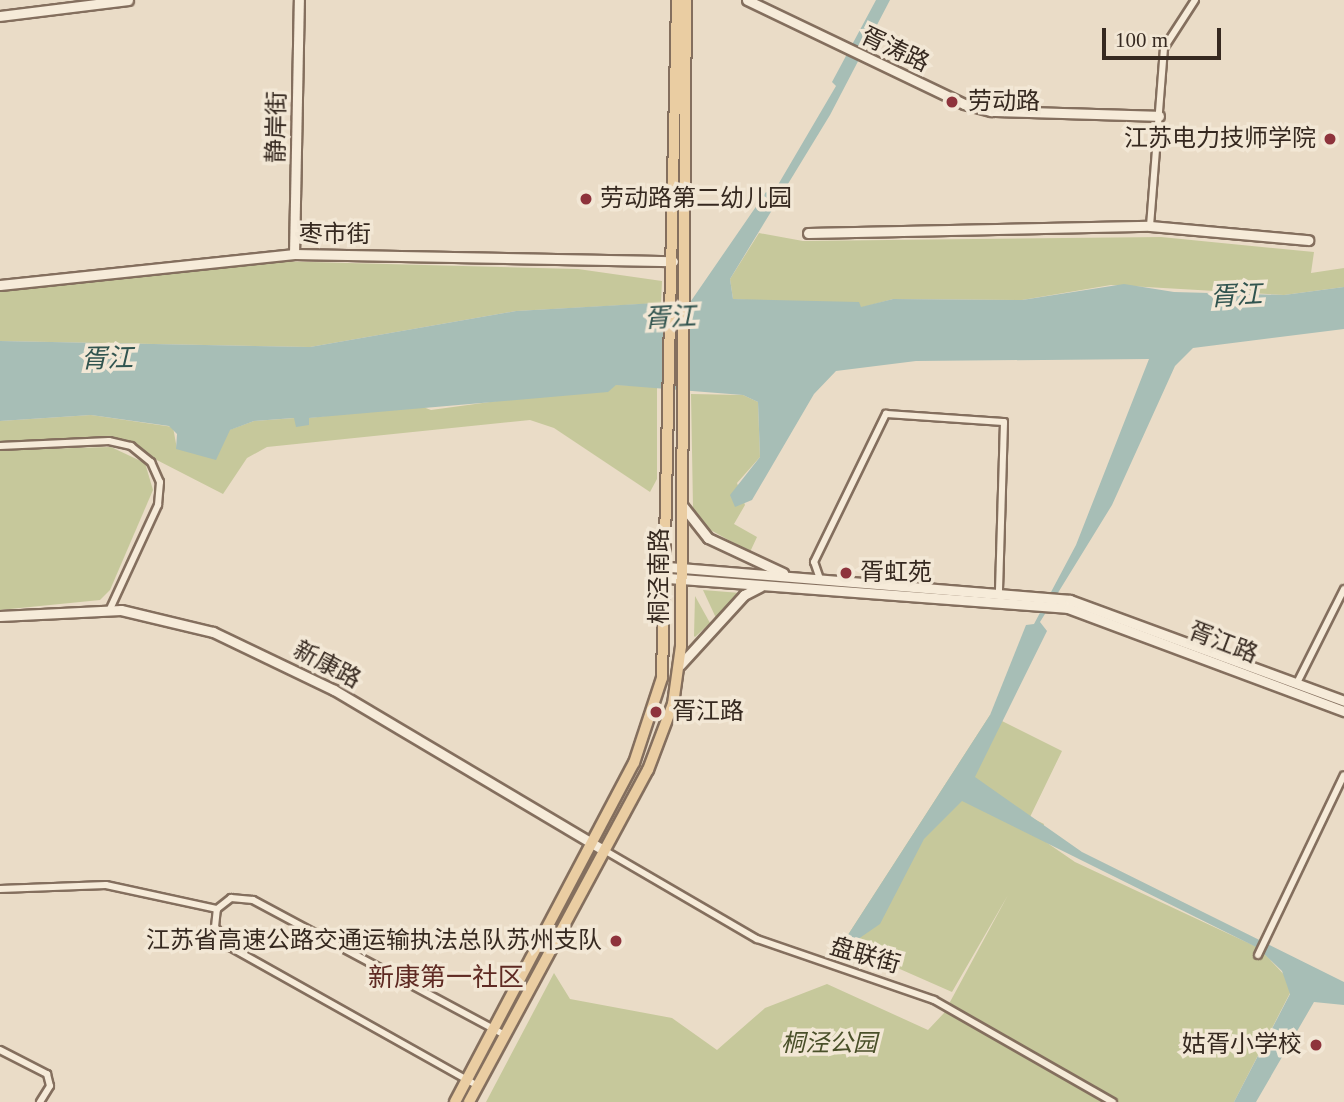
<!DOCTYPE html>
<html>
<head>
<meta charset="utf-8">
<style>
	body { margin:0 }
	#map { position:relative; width:1344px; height:1102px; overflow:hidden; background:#eadcc7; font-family:"Times New Roman","Noto Sans SC",serif }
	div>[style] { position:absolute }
	.green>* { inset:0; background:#c6c89b }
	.water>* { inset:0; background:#a7beb6 }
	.roads { filter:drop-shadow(2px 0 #846f5e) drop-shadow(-2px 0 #846f5e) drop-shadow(0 2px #846f5e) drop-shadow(0 -2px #846f5e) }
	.street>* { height:6px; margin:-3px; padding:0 3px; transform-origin:3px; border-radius:3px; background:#f6ebd9 }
	.secondary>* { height:9px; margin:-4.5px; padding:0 4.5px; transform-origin:4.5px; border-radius:4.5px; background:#f6ebd9 }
	.primary>* { height:10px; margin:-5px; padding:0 5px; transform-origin:5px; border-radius:5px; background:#eacda2 }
	.dots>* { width:19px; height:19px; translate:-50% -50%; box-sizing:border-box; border:4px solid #f2e7d5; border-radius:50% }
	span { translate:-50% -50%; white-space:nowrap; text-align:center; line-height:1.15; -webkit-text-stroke:7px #f2e7d5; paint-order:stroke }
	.street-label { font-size:24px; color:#362920 }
	.poi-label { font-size:24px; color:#362920 }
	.left { translate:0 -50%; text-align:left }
	.right { translate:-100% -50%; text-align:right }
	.park-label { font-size:24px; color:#4a5029; font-style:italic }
	.water-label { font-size:26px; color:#31544f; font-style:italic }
	.neighbourhood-label { font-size:26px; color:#5f2a23 }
	.scale { position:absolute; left:1102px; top:28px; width:119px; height:32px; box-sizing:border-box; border:4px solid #362920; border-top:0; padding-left:9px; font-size:21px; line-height:24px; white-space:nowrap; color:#362920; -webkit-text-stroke:5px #f2e7d5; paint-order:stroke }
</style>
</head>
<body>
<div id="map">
	<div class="green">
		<i style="clip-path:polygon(759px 233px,803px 241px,1161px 237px,1314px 252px,1311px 273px,1344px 268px,1344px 287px,1284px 295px,1111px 285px,1022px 300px,893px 299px,860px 308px,733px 299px,730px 279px)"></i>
		<i style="clip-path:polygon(272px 261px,578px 269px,662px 281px,661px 303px,516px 311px,310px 347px,0 341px,0 286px)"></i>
		<i style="clip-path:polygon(616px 385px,657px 386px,657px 479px,650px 492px,554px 428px,530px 420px,267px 447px,247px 458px,223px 494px,112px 437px,0 442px,0 421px,91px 415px,173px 427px,177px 449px,254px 421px,295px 418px,309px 425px,309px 418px,418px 405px,431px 410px)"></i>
		<i style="clip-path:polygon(691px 394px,743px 395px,758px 402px,760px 457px,737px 483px,745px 505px,734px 524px,757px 537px,750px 552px,707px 528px,693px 508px)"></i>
		<i style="clip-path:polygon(111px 447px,145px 463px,153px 490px,110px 590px,100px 600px,0 610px,0 450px)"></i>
		<i style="clip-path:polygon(703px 590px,740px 593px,716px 618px)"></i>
		<i style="clip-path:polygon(695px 596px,710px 623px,695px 637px,694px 636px)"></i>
		<i style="clip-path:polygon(990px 715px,1062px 751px,1030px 817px,1044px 824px,1040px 838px,1075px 862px,1259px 948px,1290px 981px,1290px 993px,1234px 1102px,486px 1102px,554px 973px,570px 999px,672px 1018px,717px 1050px,765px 1008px,827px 984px,928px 1030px,944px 1013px,1008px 895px,952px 992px,893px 966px,835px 955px)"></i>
	</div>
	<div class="water">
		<i style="clip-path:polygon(876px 0,890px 0,830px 115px,730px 279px,733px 299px,859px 302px,861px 307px,893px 299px,1022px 300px,1124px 284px,1174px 292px,1284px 295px,1344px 287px,1344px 329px,1193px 348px,1175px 366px,1112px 505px,1040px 622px,1047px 631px,975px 777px,1082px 852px,1344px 982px,1344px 1005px,1314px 1002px,1256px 1102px,1234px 1102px,1290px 994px,1282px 971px,1258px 948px,962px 801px,924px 839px,880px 924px,835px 955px,990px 715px,1026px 625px,1034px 624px,1076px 545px,1149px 359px,916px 361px,836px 371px,814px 394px,752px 500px,735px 507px,730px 495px,760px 457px,758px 402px,743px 395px,616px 385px,608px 392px,309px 418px,309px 425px,296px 427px,294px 418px,254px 421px,230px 430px,216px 460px,176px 449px,177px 434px,169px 426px,91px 415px,0 421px,0 341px,310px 347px,516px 311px,691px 301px,766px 192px,772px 195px,836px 86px,832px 82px)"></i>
	</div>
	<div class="roads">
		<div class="street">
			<i style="left:1150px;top:226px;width:179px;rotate:-85.5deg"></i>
			<i style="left:1164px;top:48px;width:57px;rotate:-57.1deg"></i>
			<i style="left:0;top:446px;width:109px;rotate:-2.6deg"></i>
			<i style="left:109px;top:441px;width:23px;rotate:13deg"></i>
			<i style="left:131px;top:446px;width:26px;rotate:39deg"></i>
			<i style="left:151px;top:462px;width:22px;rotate:66deg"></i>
			<i style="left:160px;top:482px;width:23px;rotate:95deg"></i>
			<i style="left:158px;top:505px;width:115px;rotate:114.8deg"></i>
			<i style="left:820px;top:579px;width:18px;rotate:-109deg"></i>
			<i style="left:814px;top:562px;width:165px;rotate:-64.1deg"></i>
			<i style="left:886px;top:414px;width:118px;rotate:3.9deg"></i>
			<i style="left:1004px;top:422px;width:170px;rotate:91.7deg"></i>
			<i style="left:1297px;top:683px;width:105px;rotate:-63.4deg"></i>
			<i style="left:604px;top:850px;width:177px;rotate:30.2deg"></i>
			<i style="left:757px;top:939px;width:187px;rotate:19deg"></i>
			<i style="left:934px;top:1000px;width:206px;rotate:29.7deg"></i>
			<i style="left:0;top:889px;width:106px;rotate:-2.2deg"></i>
			<i style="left:106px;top:885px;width:114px;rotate:12.2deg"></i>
			<i style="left:1258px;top:955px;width:199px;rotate:-64.5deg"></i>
			<i style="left:0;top:1050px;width:53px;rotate:27.1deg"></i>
			<i style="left:47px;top:1074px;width:12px;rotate:76deg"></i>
			<i style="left:50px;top:1086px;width:19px;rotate:122deg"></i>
			<i style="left:478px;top:1086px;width:286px;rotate:-150.7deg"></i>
			<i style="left:229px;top:946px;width:24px;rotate:-126deg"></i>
			<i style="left:215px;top:927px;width:18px;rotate:-84deg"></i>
			<i style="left:217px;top:909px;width:18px;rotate:-38deg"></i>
			<i style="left:231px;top:898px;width:22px;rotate:5deg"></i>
			<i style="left:253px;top:900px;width:286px;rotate:28.2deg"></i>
		</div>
		<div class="secondary">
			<i style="left:747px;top:0;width:241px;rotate:25.6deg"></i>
			<i style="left:964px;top:104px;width:28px;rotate:15deg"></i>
			<i style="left:991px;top:111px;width:168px;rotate:1.7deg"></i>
			<i style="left:0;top:16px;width:129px;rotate:-7.1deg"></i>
			<i style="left:808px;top:233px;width:342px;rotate:-1.2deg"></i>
			<i style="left:1150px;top:226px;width:159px;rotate:5.1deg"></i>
			<i style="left:294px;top:254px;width:254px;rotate:-88.9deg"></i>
			<i style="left:0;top:285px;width:296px;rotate:-6deg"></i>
			<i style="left:294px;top:254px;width:379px;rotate:1.1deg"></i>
			<i style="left:682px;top:505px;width:42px;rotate:51.8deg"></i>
			<i style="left:708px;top:538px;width:83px;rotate:25deg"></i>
			<i style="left:669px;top:567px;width:402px;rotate:4.7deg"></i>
			<i style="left:1070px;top:600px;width:292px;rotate:20.2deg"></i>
			<i style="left:669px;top:578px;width:400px;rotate:4.3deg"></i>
			<i style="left:1068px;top:608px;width:295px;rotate:20.5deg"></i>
			<i style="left:0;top:616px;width:121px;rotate:-2.8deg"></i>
			<i style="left:121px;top:610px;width:95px;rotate:13.4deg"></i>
			<i style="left:213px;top:632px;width:134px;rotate:25.6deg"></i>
			<i style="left:334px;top:690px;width:314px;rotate:30.7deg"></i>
			<i style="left:680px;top:665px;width:95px;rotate:-47.6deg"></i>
			<i style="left:744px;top:595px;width:18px;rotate:-27deg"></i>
		</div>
		<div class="primary">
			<i style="left:455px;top:1102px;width:383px;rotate:-62.2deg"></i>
			<i style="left:634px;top:763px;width:89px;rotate:-71.8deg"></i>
			<i style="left:662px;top:678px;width:678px;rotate:-88.73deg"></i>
			<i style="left:469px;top:1102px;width:377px;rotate:-61.7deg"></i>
			<i style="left:648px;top:770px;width:71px;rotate:-69.3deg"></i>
			<i style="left:673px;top:704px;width:59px;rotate:-82.1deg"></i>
			<i style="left:681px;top:646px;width:646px;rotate:-89.56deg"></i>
		</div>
	</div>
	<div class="dots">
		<i style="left:952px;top:102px;background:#8e333c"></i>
		<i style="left:1330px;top:139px;background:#8e333c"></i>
		<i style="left:586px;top:199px;background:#8e333c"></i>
		<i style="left:846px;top:573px;background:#8e333c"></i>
		<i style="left:656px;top:712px;background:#8e333c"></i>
		<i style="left:616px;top:941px;background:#8e333c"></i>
		<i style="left:1316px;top:1045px;background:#8e333c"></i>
	</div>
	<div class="street-label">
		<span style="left:895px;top:50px;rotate:25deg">胥涛路</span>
		<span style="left:277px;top:127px;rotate:-89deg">静岸街</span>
		<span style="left:335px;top:235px">枣市街</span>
		<span style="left:660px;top:576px;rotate:-90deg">桐泾南路</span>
		<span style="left:1223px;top:643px;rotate:21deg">胥江路</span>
		<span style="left:327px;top:665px;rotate:28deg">新康路</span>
		<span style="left:865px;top:956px;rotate:16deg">盘联街</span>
	</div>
	<div class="poi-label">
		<span class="left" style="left:968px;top:102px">劳动路</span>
		<span class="right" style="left:1316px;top:139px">江苏电力技师学院</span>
		<span class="left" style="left:600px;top:199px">劳动路第二幼儿园</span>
		<span class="left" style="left:860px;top:573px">胥虹苑</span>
		<span class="left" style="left:672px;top:712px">胥江路</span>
		<span class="right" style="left:602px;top:941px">江苏省高速公路交通运输执法总队苏州支队</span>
		<span class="right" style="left:1302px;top:1045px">姑胥小学校</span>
	</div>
	<div class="park-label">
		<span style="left:829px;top:1044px">桐泾公园</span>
	</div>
	<div class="water-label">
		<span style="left:1236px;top:296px;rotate:-3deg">胥江</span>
		<span style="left:670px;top:318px;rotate:-3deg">胥江</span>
		<span style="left:107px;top:359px;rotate:-1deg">胥江</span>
	</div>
	<div class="neighbourhood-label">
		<span style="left:446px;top:978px">新康第一社区</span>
	</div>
	<div class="scale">100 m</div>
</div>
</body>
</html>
